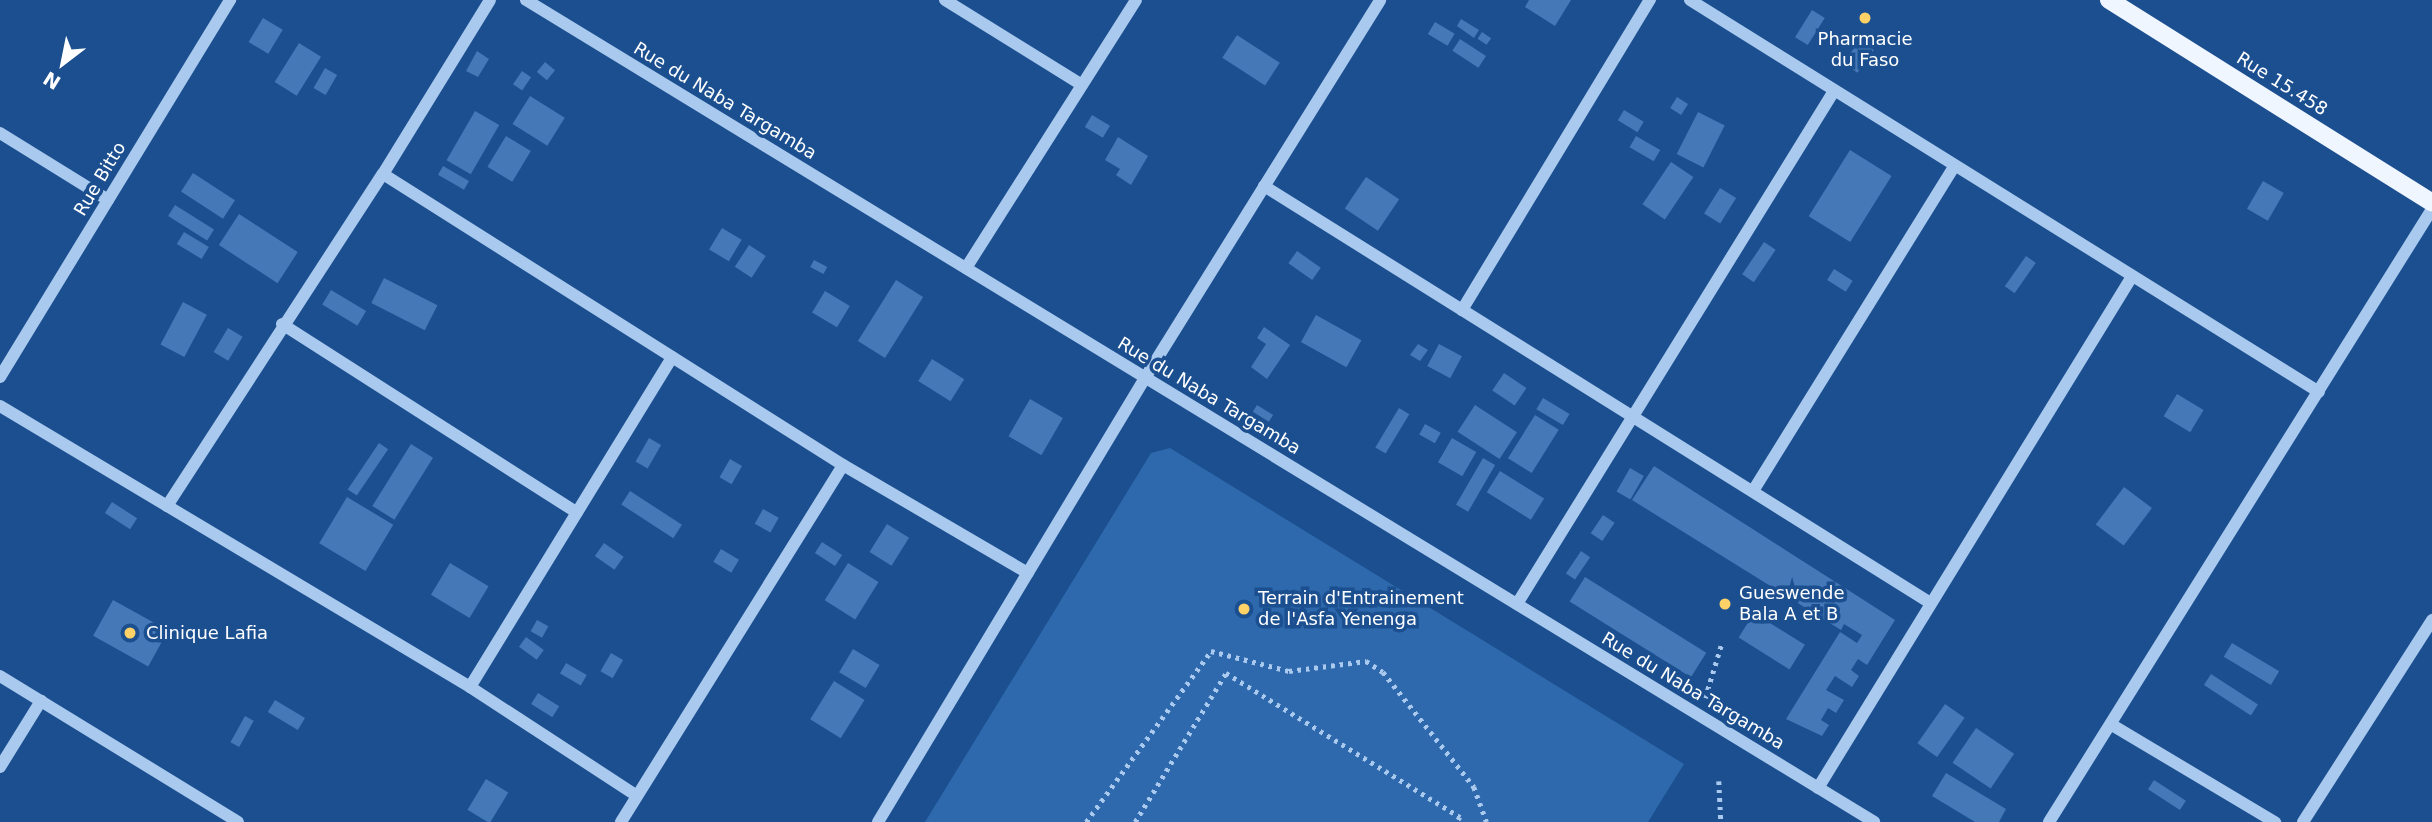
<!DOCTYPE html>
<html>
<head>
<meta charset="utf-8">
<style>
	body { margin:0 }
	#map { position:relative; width:2432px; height:822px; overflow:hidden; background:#1b4f8f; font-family:"DejaVu Sans",sans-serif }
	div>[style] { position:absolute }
	.green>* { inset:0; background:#2e69ad }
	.building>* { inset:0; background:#4478b7; transform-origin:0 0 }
	.path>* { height:4.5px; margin-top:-2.25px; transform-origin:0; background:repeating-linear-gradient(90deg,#a9c9ee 0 3.5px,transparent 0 8.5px) }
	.minor>* { height:12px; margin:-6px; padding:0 6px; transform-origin:6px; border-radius:6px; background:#a9c9ee }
	.major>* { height:18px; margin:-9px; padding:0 9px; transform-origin:9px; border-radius:9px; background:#f0f6ff }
	.dots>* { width:19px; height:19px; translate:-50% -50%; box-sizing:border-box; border:4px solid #1b4f8f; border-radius:50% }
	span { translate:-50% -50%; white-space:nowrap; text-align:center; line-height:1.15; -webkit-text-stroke:7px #1b4f8f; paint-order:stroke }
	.poi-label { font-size:18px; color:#fff }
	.left { translate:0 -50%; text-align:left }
	.street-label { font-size:18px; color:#fff }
	.north { position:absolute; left:28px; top:28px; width:70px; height:70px; -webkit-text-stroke:5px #1b4f8f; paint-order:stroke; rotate:212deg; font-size:19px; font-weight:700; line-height:28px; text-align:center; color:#fff }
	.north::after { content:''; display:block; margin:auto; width:24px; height:32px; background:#fff; clip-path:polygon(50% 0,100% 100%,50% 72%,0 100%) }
</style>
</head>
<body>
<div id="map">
	<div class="green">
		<i style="clip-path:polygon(1170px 448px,1684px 764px,1648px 822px,925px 822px,1151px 453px)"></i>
	</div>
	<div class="building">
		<i style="clip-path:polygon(1529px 0,1571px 0,1555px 26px,1525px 7px)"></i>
		<i style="left:1812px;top:10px;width:15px;height:32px;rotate:32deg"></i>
		<i style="left:263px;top:18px;width:23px;height:28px;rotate:31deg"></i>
		<i style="clip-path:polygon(1461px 19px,1479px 30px,1474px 38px,1457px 26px)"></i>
		<i style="left:1435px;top:22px;width:23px;height:14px;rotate:31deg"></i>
		<i style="left:1482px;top:32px;width:11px;height:8px;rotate:34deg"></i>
		<i style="left:1237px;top:35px;width:51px;height:27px;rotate:33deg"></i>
		<i style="left:1460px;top:39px;width:31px;height:14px;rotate:33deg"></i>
		<i style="left:1860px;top:40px;width:17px;height:28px;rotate:36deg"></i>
		<i style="left:299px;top:43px;width:26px;height:46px;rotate:32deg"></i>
		<i style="clip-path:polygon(477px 51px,489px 59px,478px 77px,466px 71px)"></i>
		<i style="left:545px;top:62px;width:13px;height:13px;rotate:39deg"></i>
		<i style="left:325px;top:68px;width:14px;height:23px;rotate:30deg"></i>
		<i style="left:522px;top:71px;width:11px;height:16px;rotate:34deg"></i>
		<i style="left:530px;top:96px;width:41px;height:33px;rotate:32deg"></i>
		<i style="left:1677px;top:97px;width:13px;height:13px;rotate:32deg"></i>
		<i style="left:1624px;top:110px;width:23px;height:12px;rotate:31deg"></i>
		<i style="left:475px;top:111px;width:28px;height:57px;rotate:30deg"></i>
		<i style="left:1698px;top:112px;width:30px;height:47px;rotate:27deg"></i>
		<i style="left:1092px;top:115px;width:21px;height:14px;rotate:31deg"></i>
		<i style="left:506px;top:136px;width:29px;height:36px;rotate:31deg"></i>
		<i style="left:1636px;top:136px;width:28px;height:13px;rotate:30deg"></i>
		<i style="clip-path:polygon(1118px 137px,1148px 156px,1131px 185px,1116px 175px,1120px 169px,1105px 160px)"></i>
		<i style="left:1850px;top:150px;width:49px;height:78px;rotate:32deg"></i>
		<i style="left:1671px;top:162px;width:27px;height:51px;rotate:34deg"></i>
		<i style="left:443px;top:166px;width:30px;height:10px;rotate:30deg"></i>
		<i style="left:193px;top:173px;width:50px;height:22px;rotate:33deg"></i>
		<i style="left:1366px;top:177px;width:40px;height:38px;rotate:34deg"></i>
		<i style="left:2263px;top:181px;width:24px;height:32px;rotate:30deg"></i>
		<i style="left:1720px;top:188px;width:19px;height:30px;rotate:32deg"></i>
		<i style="left:175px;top:205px;width:46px;height:13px;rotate:32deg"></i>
		<i style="left:239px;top:214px;width:70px;height:37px;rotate:33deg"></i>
		<i style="left:722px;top:228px;width:23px;height:25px;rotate:31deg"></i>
		<i style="left:184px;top:232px;width:29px;height:14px;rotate:31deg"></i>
		<i style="left:1764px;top:242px;width:14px;height:39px;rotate:34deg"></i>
		<i style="left:749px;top:245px;width:20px;height:26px;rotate:33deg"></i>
		<i style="left:1297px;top:251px;width:29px;height:15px;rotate:35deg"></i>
		<i style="left:2026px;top:256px;width:12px;height:37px;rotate:35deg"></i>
		<i style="left:814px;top:260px;width:15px;height:8px;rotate:28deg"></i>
		<i style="left:1834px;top:269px;width:22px;height:13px;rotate:32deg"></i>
		<i style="left:384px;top:278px;width:60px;height:28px;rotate:27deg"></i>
		<i style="left:896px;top:280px;width:32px;height:72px;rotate:32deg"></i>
		<i style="left:331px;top:290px;width:41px;height:17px;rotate:31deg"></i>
		<i style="left:825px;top:291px;width:29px;height:25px;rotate:31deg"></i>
		<i style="left:183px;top:302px;width:27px;height:48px;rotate:28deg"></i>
		<i style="left:1316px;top:315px;width:52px;height:31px;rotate:29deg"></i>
		<i style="clip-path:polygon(1264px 327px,1290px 345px,1267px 379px,1251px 367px,1266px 344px,1257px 338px)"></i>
		<i style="left:228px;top:328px;width:17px;height:28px;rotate:31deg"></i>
		<i style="clip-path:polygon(1418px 344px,1428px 350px,1420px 361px,1410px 355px)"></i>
		<i style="left:1439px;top:344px;width:26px;height:25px;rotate:28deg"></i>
		<i style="left:932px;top:359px;width:38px;height:26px;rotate:32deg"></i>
		<i style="left:1504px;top:373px;width:27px;height:21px;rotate:34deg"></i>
		<i style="left:2177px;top:394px;width:31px;height:26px;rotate:31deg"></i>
		<i style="left:1543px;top:398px;width:31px;height:13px;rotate:31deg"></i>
		<i style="left:1030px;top:399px;width:38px;height:43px;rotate:30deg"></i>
		<i style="left:1257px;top:405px;width:19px;height:8px;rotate:32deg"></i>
		<i style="left:1475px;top:405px;width:50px;height:32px;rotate:33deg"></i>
		<i style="left:1399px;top:408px;width:12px;height:46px;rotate:31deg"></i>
		<i style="left:1535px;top:415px;width:28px;height:51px;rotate:32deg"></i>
		<i style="left:1425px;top:424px;width:18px;height:12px;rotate:29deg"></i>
		<i style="left:649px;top:438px;width:14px;height:27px;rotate:30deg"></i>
		<i style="left:1452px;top:438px;width:28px;height:28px;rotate:30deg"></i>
		<i style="left:379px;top:443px;width:11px;height:56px;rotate:34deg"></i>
		<i style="left:411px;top:444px;width:26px;height:73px;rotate:32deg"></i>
		<i style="left:1483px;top:458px;width:14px;height:54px;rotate:30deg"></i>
		<i style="left:730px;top:459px;width:14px;height:21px;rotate:30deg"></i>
		<i style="clip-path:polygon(1654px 466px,1895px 620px,1867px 665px,1858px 659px,1851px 670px,1859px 676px,1852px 687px,1835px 676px,1826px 690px,1844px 700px,1836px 713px,1828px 708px,1821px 720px,1829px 725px,1822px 736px,1786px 719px,1840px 632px,1857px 643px,1862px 635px,1844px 624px,1841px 630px,1632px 500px)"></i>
		<i style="left:1630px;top:468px;width:16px;height:27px;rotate:30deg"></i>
		<i style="left:1500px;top:471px;width:52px;height:25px;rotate:32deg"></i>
		<i style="left:2124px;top:487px;width:35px;height:47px;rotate:37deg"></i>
		<i style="left:630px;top:491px;width:62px;height:16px;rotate:33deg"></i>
		<i style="left:347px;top:497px;width:54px;height:54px;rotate:31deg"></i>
		<i style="left:112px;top:502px;width:30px;height:13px;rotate:33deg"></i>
		<i style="left:763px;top:509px;width:18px;height:17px;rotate:29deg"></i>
		<i style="left:1603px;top:515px;width:14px;height:22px;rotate:34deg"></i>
		<i style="left:887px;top:524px;width:26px;height:33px;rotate:32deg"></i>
		<i style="left:822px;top:542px;width:24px;height:13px;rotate:33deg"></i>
		<i style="left:604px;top:543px;width:24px;height:16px;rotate:35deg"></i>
		<i style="left:721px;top:549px;width:21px;height:15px;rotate:31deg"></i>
		<i style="left:1581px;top:551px;width:11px;height:27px;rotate:34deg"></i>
		<i style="left:450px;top:563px;width:45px;height:37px;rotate:31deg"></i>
		<i style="left:848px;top:563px;width:36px;height:44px;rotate:32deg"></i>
		<i style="left:1585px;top:577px;width:143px;height:29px;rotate:32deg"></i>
		<i style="left:113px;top:600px;width:63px;height:41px;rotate:29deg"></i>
		<i style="left:1754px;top:613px;width:60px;height:29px;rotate:32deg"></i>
		<i style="left:537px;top:620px;width:13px;height:13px;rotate:29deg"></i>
		<i style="left:526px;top:637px;width:22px;height:12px;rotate:36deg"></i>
		<i style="left:2232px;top:643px;width:55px;height:16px;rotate:31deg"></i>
		<i style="left:853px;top:649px;width:31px;height:27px;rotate:31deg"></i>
		<i style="left:611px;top:653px;width:14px;height:21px;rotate:30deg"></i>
		<i style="left:566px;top:663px;width:24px;height:12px;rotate:30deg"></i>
		<i style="left:2211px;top:674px;width:56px;height:13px;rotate:33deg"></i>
		<i style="left:834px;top:681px;width:36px;height:45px;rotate:32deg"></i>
		<i style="left:538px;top:693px;width:25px;height:13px;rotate:32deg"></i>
		<i style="left:275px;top:700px;width:35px;height:14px;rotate:31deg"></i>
		<i style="left:1945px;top:704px;width:24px;height:48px;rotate:35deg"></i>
		<i style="left:245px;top:716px;width:10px;height:30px;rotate:29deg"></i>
		<i style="left:1976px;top:728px;width:46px;height:42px;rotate:34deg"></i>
		<i style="clip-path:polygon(1946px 773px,2006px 809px,1999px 822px,1975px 822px,1932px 796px)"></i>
		<i style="left:486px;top:779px;width:26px;height:36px;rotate:31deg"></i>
		<i style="left:2154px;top:780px;width:38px;height:11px;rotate:33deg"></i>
	</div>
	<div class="path">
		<i style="left:1705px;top:698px;width:59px;rotate:-73.1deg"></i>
		<i style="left:1719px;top:781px;width:41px;rotate:87.2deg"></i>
		<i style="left:1086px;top:822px;width:212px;rotate:-53.8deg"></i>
		<i style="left:1211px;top:651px;width:81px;rotate:14.4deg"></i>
		<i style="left:1289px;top:671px;width:78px;rotate:-7.4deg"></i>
		<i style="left:1366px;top:661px;width:20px;rotate:33deg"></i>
		<i style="left:1383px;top:672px;width:147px;rotate:51.6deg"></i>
		<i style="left:1474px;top:787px;width:37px;rotate:70deg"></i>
		<i style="left:1135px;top:822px;width:175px;rotate:-58.6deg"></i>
		<i style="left:1226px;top:673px;width:275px;rotate:31.6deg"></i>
		<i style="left:1460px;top:817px;width:6px;rotate:121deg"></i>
	</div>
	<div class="minor">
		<i style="left:526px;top:0;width:1579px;rotate:31.37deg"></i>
		<i style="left:945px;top:0;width:161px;rotate:31.8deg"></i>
		<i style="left:1690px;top:0;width:741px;rotate:31.93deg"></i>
		<i style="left:0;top:133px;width:127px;rotate:31.8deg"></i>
		<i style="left:383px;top:174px;width:544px;rotate:32.32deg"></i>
		<i style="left:843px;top:465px;width:214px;rotate:30.3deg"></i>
		<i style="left:1264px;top:186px;width:784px;rotate:32.03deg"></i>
		<i style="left:966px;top:268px;width:317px;rotate:-57.6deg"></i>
		<i style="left:1462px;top:310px;width:363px;rotate:-58.8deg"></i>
		<i style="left:282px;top:324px;width:350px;rotate:32.6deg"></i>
		<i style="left:0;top:377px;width:442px;rotate:-58.6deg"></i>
		<i style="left:0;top:406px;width:548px;rotate:30.87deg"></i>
		<i style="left:470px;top:687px;width:199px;rotate:33.1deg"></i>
		<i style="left:1753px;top:491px;width:381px;rotate:-58.2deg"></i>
		<i style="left:167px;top:506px;width:396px;rotate:-57deg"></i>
		<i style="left:383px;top:174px;width:204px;rotate:-58.4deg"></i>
		<i style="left:1517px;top:604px;width:603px;rotate:-58.29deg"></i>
		<i style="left:0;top:676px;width:279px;rotate:31.5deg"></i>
		<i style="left:470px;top:687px;width:387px;rotate:-58.5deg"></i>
		<i style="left:2112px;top:725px;width:190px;rotate:30.8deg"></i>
		<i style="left:0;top:767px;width:78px;rotate:-58.2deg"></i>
		<i style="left:1818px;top:788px;width:598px;rotate:-58.46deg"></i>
		<i style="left:621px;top:822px;width:420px;rotate:-58.1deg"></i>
		<i style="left:878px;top:822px;width:518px;rotate:-58.98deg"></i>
		<i style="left:1145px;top:378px;width:445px;rotate:-58.1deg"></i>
		<i style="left:2049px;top:822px;width:723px;rotate:-58deg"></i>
		<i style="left:2303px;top:822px;width:240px;rotate:-57.4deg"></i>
	</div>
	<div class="major">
		<i style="left:2109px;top:0;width:381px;rotate:32.1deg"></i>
	</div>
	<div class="dots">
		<i style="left:1865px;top:18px;background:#ffd166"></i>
		<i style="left:1725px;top:604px;background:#ffd166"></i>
		<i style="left:1244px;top:609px;background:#ffd166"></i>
		<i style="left:130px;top:633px;background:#ffd166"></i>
	</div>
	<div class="poi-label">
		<span style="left:1865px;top:50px">Pharmacie<br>du Faso</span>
		<span class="left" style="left:1739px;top:604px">Gueswende<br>Bala A et B</span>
		<span class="left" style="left:1258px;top:609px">Terrain d'Entrainement<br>de l'Asfa Yenenga</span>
		<span class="left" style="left:146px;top:633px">Clinique Lafia</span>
	</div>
	<div class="street-label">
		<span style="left:2282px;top:84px;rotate:32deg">Rue 15.458</span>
		<span style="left:725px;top:101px;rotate:31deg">Rue du Naba Targamba</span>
		<span style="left:100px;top:179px;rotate:-59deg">Rue Bitto</span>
		<span style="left:1209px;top:396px;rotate:31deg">Rue du Naba Targamba</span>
		<span style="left:1693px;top:691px;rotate:31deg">Rue du Naba Targamba</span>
	</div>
	<div class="north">N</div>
</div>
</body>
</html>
